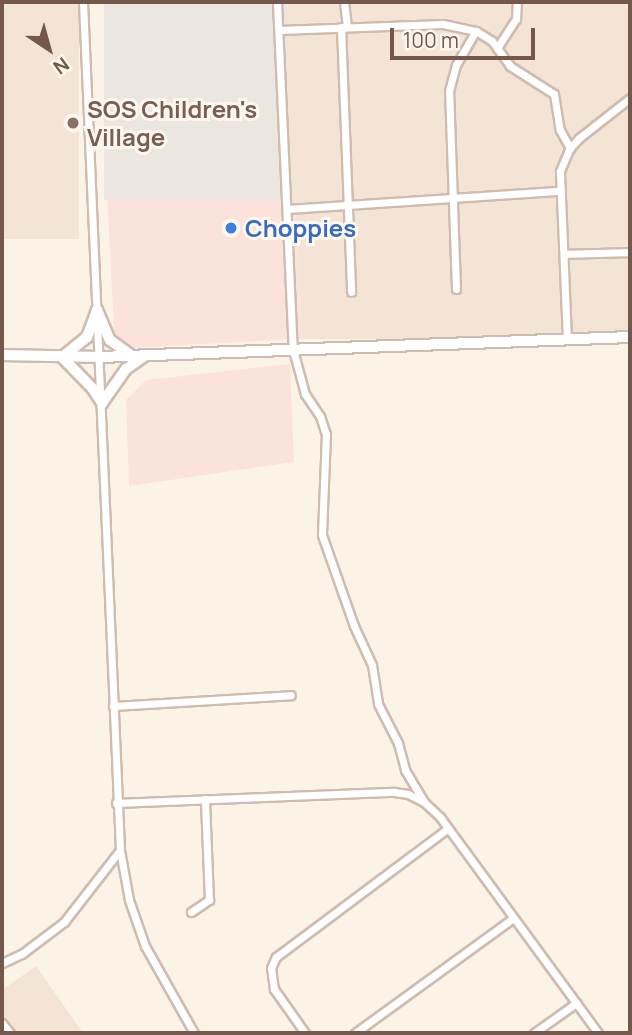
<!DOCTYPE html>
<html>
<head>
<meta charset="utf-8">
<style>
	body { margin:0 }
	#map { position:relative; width:632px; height:1035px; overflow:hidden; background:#fcf3e7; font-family:Manrope,sans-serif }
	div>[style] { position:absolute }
	.residential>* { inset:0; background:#f3e4d6; transform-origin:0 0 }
	.commercial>* { inset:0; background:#fbe3dc; transform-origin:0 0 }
	.industrial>* { inset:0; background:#ece6e1; transform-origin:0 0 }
	.roads { filter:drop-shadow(2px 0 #cfbcb0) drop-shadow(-2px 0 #cfbcb0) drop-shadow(0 2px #cfbcb0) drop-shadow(0 -2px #cfbcb0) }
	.minor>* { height:7px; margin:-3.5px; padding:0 3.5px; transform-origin:3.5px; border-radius:3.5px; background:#fff }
	.tertiary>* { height:10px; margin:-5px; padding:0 5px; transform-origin:5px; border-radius:5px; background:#fff }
	.dots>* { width:19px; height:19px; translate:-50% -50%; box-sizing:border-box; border:4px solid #fef7ee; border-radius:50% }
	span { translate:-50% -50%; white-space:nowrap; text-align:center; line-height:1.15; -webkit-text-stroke:6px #fef7ee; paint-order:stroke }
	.education-label { font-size:24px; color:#785e54; font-weight:700 }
	.left { translate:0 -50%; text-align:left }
	.shop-label { font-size:24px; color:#366cbe; font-weight:700 }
	.frame { position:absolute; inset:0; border:4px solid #75584c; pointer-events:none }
	.north { position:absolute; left:14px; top:14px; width:70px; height:70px; -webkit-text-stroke:5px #fef7ee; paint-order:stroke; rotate:144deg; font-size:19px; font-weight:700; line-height:28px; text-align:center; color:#75584c }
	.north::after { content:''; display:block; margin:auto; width:24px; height:32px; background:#75584c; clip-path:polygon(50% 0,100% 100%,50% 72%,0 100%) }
	.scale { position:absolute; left:390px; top:28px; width:145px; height:32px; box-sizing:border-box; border:4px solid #75584c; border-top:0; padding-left:9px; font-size:21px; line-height:24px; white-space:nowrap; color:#75584c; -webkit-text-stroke:5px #fef7ee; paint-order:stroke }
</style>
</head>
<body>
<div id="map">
	<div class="residential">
		<i style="left:2px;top:2px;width:77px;height:237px"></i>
		<i style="left:287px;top:2px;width:343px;height:337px"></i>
		<i style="clip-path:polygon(36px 966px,83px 1033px,2px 1033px,2px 990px)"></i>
	</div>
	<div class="commercial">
		<i style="left:295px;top:189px;width:150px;height:188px;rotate:87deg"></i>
		<i style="clip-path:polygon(290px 364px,294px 462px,129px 486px,126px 400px,146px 380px)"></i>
	</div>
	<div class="industrial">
		<i style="left:104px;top:2px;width:183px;height:198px"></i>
	</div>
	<div class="roads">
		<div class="minor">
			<i style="left:83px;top:2px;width:849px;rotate:87.5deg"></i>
			<i style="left:120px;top:850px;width:51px;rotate:79.8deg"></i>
			<i style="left:129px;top:900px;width:49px;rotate:70.8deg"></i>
			<i style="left:145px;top:946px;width:100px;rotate:60.6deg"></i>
			<i style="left:277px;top:2px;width:348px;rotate:87.4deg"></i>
			<i style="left:293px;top:350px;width:46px;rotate:74.7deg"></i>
			<i style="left:305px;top:394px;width:27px;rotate:56deg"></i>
			<i style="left:320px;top:416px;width:19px;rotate:72deg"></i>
			<i style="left:326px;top:434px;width:101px;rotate:92.3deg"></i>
			<i style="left:322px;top:535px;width:96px;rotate:70.6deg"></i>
			<i style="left:354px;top:626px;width:43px;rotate:65.2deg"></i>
			<i style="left:372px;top:665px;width:39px;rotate:81deg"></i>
			<i style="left:378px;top:704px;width:44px;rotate:62.9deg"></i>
			<i style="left:398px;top:743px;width:28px;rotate:75deg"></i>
			<i style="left:405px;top:770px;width:37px;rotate:59deg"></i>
			<i style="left:344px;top:2px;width:24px;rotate:83deg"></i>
			<i style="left:341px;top:27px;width:265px;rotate:87.8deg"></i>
			<i style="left:279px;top:30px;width:164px;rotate:-2.1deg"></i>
			<i style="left:443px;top:24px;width:34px;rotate:12deg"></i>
			<i style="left:476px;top:31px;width:19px;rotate:32deg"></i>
			<i style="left:492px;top:41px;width:31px;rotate:54deg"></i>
			<i style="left:510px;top:66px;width:52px;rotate:32.5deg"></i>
			<i style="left:554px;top:94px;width:36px;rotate:81deg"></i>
			<i style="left:560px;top:130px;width:21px;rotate:61deg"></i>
			<i style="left:497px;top:48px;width:35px;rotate:-57deg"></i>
			<i style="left:516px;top:19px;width:17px;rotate:-87deg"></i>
			<i style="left:287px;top:209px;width:274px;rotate:-3.8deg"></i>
			<i style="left:564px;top:254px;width:66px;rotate:-1.7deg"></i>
			<i style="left:456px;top:289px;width:198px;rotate:-92deg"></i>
			<i style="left:449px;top:91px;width:27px;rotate:-75deg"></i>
			<i style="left:456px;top:65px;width:39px;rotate:-60deg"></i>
			<i style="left:567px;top:340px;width:169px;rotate:-92.4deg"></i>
			<i style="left:560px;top:171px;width:25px;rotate:-67deg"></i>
			<i style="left:570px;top:148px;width:13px;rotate:-48deg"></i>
			<i style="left:579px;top:138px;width:65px;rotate:-38.1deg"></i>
			<i style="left:113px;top:706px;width:178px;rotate:-3.5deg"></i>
			<i style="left:116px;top:803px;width:278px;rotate:-2.3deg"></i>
			<i style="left:394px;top:792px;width:14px;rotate:8deg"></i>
			<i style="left:408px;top:794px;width:18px;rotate:27deg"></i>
			<i style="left:424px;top:802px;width:22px;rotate:43deg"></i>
			<i style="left:440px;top:817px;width:268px;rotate:53.8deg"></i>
			<i style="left:191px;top:912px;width:22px;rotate:-34deg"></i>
			<i style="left:209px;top:900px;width:101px;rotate:-92.3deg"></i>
			<i style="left:2px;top:963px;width:23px;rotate:-25deg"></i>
			<i style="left:23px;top:953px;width:51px;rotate:-37.1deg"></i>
			<i style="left:64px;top:922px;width:91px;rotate:-52.1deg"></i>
			<i style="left:2px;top:1023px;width:13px;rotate:51deg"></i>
			<i style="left:305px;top:1033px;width:54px;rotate:-125.2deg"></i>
			<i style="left:274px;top:989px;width:21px;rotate:-98deg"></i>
			<i style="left:271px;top:968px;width:12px;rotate:-66deg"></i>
			<i style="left:276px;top:957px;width:214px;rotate:-36.8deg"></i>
			<i style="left:355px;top:1033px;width:195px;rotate:-36deg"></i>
			<i style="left:534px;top:1033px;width:52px;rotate:-35.5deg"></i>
		</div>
		<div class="tertiary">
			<i style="left:97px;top:310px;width:29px;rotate:110deg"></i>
			<i style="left:87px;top:337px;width:32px;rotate:141deg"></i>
			<i style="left:62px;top:357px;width:45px;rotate:45.9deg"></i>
			<i style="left:93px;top:389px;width:17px;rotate:57deg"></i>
			<i style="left:102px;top:403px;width:42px;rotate:-54.8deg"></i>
			<i style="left:126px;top:369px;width:24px;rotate:-35deg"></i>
			<i style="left:97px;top:310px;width:33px;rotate:67deg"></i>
			<i style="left:110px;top:340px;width:26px;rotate:36deg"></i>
			<i style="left:2px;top:355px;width:98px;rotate:1.2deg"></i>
			<i style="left:100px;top:357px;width:530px;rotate:-2.16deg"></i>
		</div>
	</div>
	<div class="dots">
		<i style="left:73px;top:123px;background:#8d6e63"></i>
		<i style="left:231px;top:228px;background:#3f7fe0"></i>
	</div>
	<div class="education-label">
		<span class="left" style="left:87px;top:123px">SOS Children's<br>Village</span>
	</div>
	<div class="shop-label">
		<span class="left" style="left:245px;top:228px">Choppies</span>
	</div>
	<div class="frame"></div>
	<div class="north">N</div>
	<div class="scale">100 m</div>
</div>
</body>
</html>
